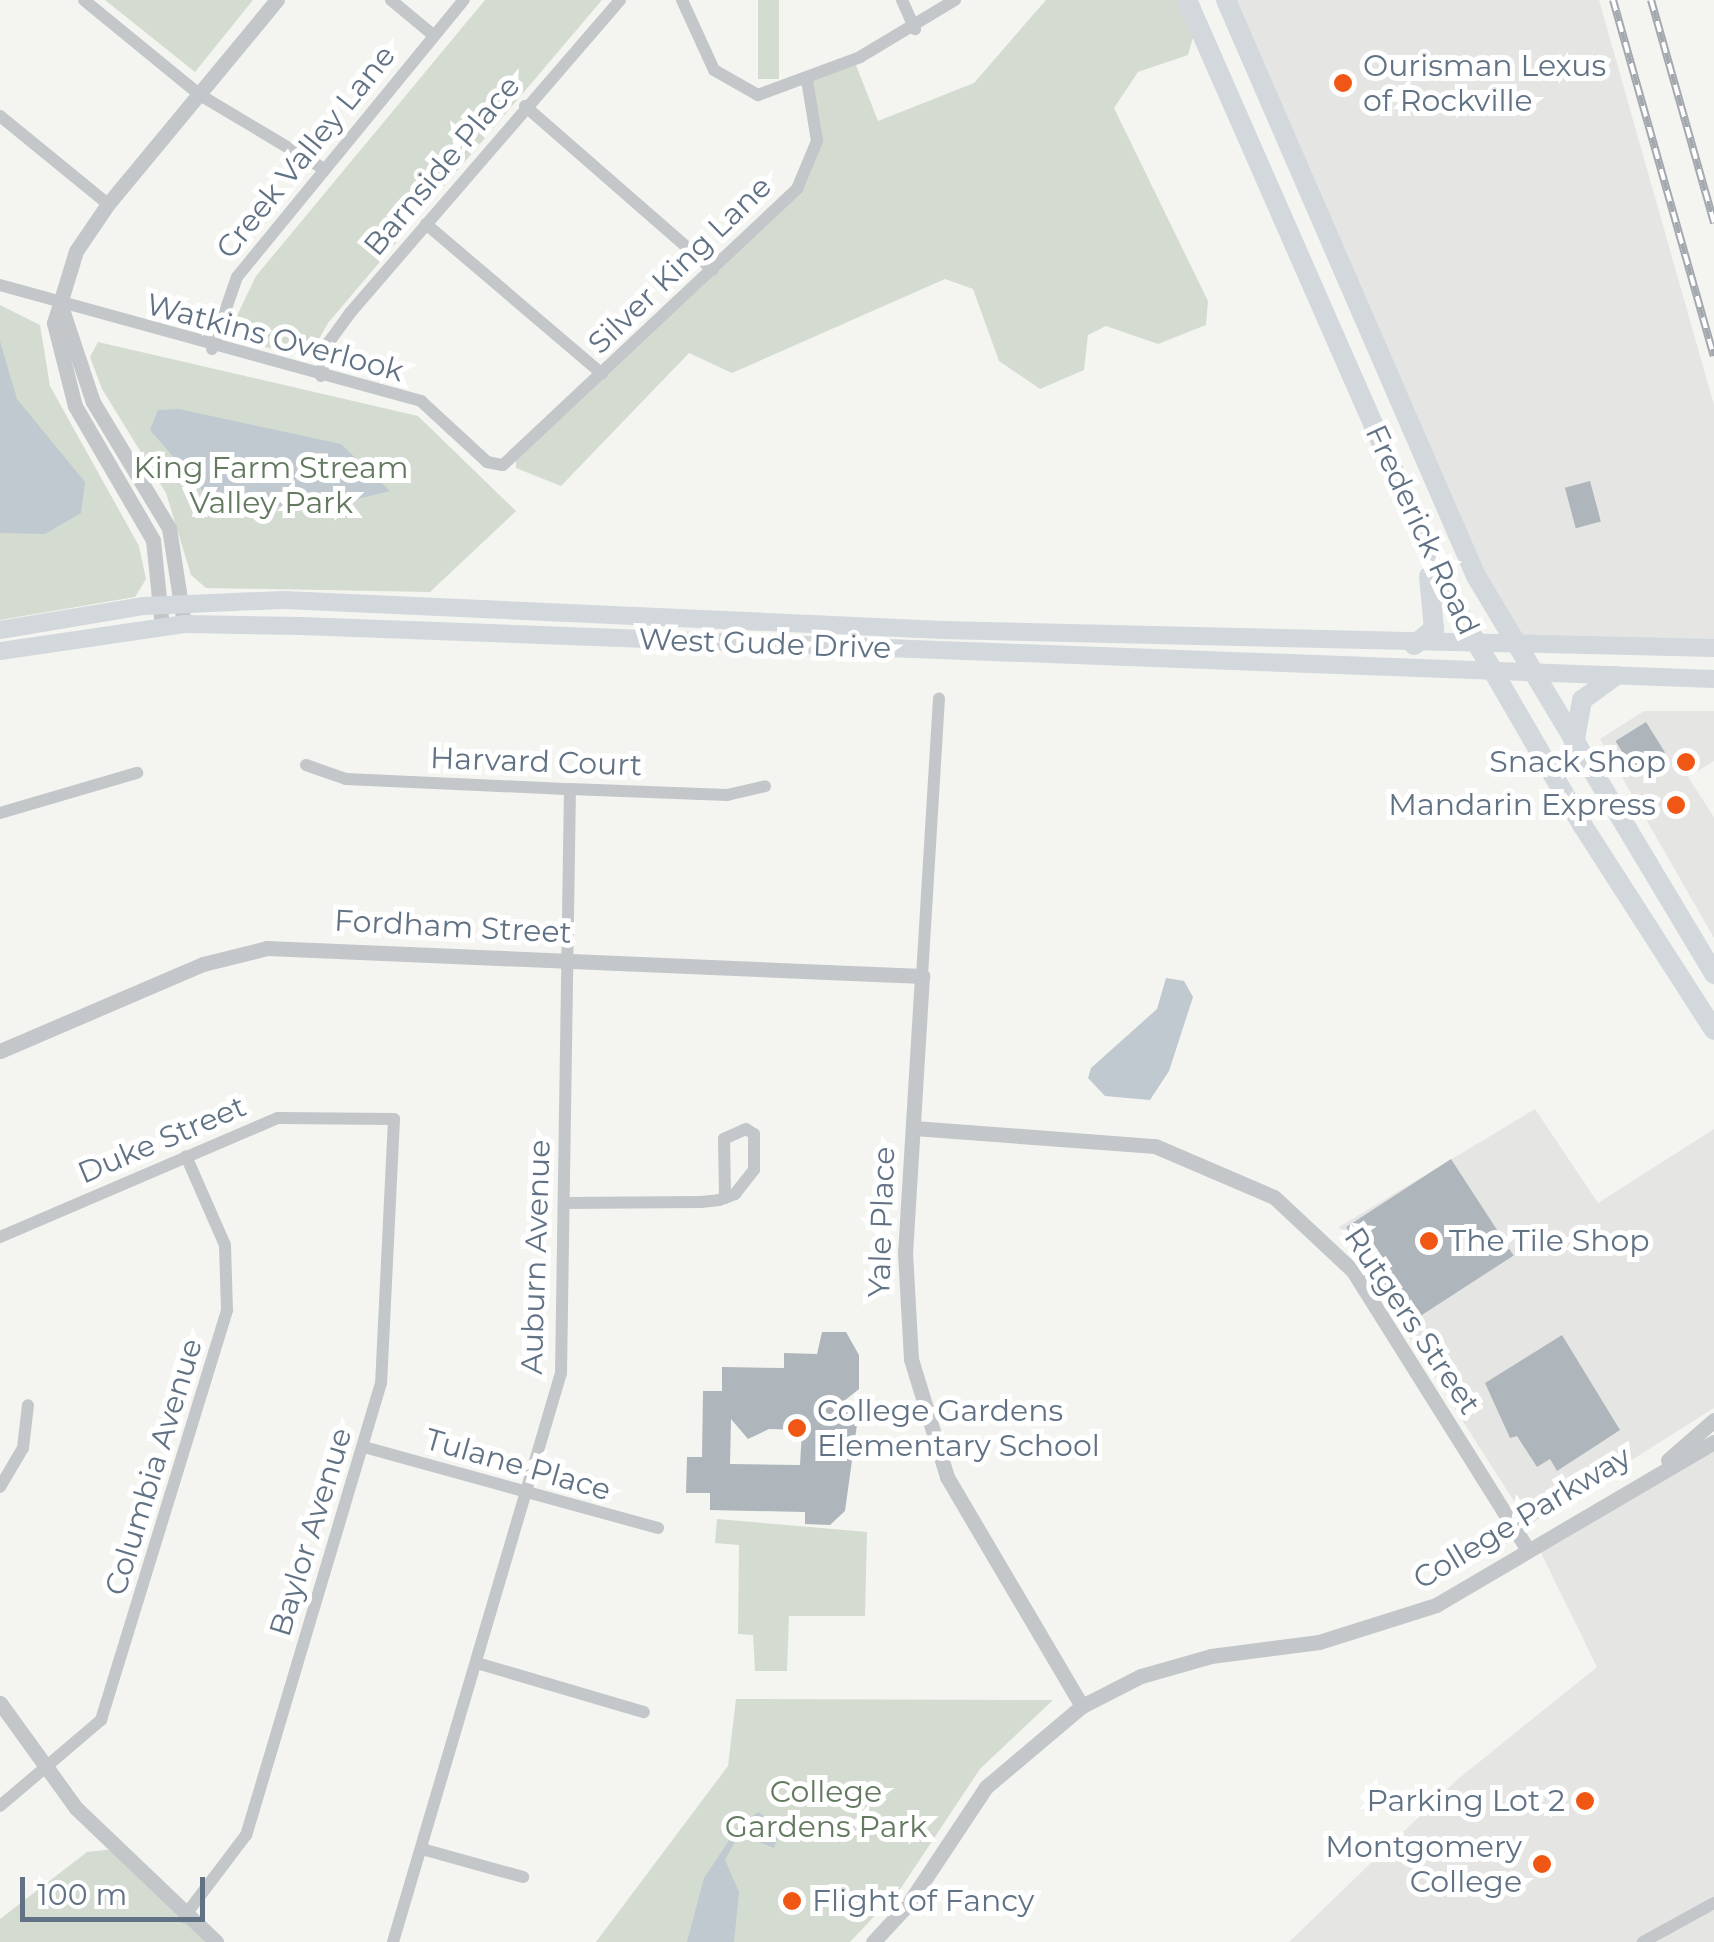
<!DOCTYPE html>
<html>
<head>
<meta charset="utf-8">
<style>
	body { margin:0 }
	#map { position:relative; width:1714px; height:1942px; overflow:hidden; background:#f4f5f0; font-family:Montserrat,sans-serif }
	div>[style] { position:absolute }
	.built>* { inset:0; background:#e5e6e4 }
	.green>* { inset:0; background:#d4dcd1; transform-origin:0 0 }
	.water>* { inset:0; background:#bfc9cf }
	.building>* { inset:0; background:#aeb5bb; transform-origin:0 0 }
	.minor>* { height:12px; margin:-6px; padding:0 6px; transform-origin:6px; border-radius:6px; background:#c3c7ca }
	.tertiary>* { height:15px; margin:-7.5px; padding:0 7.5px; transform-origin:7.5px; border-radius:7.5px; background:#c3c7ca }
	.secondary>* { height:18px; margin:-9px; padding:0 9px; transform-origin:9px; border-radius:9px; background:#d2d8dc }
	.primary>* { height:20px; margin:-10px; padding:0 10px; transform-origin:10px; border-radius:10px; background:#d2d8dc }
	.rail>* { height:8px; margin-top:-4px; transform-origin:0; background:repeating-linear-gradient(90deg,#fff 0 11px,#a3a9af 0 22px); box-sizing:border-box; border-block:2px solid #a3a9af }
	.dots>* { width:28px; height:28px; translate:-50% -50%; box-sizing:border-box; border:5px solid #fff; border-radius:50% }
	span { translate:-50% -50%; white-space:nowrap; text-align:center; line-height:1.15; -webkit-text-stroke:10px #fff; paint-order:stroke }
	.poi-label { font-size:30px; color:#617284 }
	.left { translate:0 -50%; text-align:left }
	.right { translate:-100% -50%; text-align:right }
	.street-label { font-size:30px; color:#617284 }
	.park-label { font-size:30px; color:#647a60 }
	.scale { position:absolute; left:20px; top:1877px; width:185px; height:45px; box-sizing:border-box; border:5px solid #617284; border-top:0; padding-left:12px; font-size:30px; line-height:35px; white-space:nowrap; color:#617284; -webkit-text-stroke:8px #fff; paint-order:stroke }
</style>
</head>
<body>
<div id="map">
	<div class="built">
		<i style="clip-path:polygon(1226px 0,1599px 0,1714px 405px,1714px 648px,1515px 646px)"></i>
		<i style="clip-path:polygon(1644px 711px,1714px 711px,1714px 761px,1688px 777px,1714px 817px,1714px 938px,1600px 739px)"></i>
		<i style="clip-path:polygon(1535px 1109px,1598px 1203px,1714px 1129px,1714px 1408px,1529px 1525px,1339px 1227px)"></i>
		<i style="clip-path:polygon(1714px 1451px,1714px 1942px,1289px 1942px,1458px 1779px,1597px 1667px,1540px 1551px)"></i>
	</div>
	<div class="green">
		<i style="clip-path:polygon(105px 0,253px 0,195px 72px)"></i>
		<i style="clip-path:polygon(485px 0,602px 0,328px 323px,310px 355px,237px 342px,234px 322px,256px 276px)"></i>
		<i style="left:758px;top:0;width:21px;height:79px"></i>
		<i style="clip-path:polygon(1046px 0,1186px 0,1194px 34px,1188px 55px,1138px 72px,1114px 108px,1208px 301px,1206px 325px,1158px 344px,1106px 326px,1088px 335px,1084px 370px,1040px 389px,999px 361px,973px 289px,945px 279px,732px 373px,689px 353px,561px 486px,516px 468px,516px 458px,784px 203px,813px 161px,807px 80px,854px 60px,878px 121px,974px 83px)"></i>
		<i style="clip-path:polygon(0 305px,40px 325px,50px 386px,139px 546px,146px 579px,135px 597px,0 620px)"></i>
		<i style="clip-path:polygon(98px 342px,418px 416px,516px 511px,430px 592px,206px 588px,191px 575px,166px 493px,102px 389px,90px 357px)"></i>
		<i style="clip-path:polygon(717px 1519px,867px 1532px,865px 1616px,789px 1616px,787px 1671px,755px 1671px,753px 1635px,738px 1634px,739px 1545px,715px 1543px)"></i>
		<i style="clip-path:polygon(736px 1699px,1053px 1700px,980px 1769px,901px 1888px,850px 1942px,596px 1942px,728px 1766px)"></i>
		<i style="clip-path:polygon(114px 1849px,216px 1942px,0 1942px,0 1919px,87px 1852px)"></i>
	</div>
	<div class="water">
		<i style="clip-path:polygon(0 341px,17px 399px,85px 482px,81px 513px,45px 534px,0 533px)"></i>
		<i style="clip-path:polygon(179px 409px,341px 444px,390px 491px,325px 507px,215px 505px,150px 430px,158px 410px)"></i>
		<i style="clip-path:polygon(1166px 978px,1184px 981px,1193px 997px,1169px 1071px,1150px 1100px,1105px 1096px,1088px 1078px,1091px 1068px,1157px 1009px)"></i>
		<i style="clip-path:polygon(758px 1812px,781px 1827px,774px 1848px,739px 1834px,725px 1860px,739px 1892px,734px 1942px,687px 1942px,704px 1878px,738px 1827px)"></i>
	</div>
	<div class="building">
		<i style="left:1590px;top:481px;width:42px;height:26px;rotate:75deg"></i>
		<i style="left:1646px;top:722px;width:36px;height:36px;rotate:58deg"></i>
		<i style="left:1451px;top:1159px;width:115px;height:125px;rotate:57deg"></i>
		<i style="clip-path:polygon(evenodd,822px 1332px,846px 1332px,859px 1355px,859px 1389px,844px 1401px,858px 1417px,845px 1511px,830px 1525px,805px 1524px,805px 1512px,710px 1510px,710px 1493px,686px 1493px,687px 1457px,702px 1457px,703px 1391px,722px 1391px,722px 1367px,784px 1368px,784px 1353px,817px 1354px,822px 1332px,731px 1419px,748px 1439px,769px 1429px,802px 1430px,800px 1465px,730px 1464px,731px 1419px)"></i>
		<i style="clip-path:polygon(1562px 1335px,1620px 1430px,1557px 1471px,1550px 1459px,1537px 1467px,1517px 1436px,1510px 1438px,1485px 1383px)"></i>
	</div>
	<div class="minor">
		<i style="left:84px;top:0;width:150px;rotate:39.3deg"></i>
		<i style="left:200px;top:95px;width:144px;rotate:30.8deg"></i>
		<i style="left:391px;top:0;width:55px;rotate:39.8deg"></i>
		<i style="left:682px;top:0;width:77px;rotate:65.4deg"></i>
		<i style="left:714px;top:70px;width:51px;rotate:29.6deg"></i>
		<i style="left:758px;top:95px;width:109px;rotate:-20.4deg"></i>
		<i style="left:860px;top:57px;width:111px;rotate:-31deg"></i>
		<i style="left:902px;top:0;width:32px;rotate:66deg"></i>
		<i style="left:525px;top:106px;width:249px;rotate:41.1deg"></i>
		<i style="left:0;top:116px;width:139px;rotate:39.2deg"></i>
		<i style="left:426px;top:224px;width:231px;rotate:40.4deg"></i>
		<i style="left:0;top:285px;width:437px;rotate:15.4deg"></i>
		<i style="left:421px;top:401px;width:90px;rotate:42.7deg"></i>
		<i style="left:487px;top:462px;width:16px;rotate:11deg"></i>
		<i style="left:503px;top:465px;width:403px;rotate:-43.2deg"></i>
		<i style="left:797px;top:189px;width:52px;rotate:-67.4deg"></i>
		<i style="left:817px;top:141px;width:62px;rotate:-99.3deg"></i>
		<i style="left:212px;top:349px;width:76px;rotate:-70.9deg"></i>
		<i style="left:237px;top:277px;width:358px;rotate:-50.7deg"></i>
		<i style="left:321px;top:376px;width:35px;rotate:-77deg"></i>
		<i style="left:329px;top:342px;width:36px;rotate:-54deg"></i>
		<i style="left:350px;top:313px;width:413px;rotate:-49.2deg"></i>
		<i style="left:306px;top:765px;width:42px;rotate:19.3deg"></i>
		<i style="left:346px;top:779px;width:224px;rotate:2.6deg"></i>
		<i style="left:570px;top:789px;width:157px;rotate:2.2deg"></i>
		<i style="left:727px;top:795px;width:39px;rotate:-13deg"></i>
		<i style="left:0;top:813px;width:143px;rotate:-16.3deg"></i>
		<i style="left:922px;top:976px;width:278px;rotate:-86.5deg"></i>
		<i style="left:564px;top:1203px;width:137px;rotate:-0.4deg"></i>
		<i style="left:701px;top:1202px;width:18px;rotate:-6deg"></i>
		<i style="left:719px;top:1200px;width:6px;rotate:-18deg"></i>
		<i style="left:725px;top:1198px;width:11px;rotate:-22deg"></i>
		<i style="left:735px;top:1194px;width:31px;rotate:-52deg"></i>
		<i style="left:754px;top:1170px;width:36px;rotate:-90deg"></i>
		<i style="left:754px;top:1134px;width:9px;rotate:-148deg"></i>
		<i style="left:746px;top:1129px;width:24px;rotate:156deg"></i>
		<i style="left:724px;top:1139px;width:59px;rotate:89deg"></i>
		<i style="left:0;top:1237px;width:302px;rotate:-23.2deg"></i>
		<i style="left:278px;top:1118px;width:116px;rotate:0.5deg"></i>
		<i style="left:394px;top:1119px;width:264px;rotate:92.8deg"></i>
		<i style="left:381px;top:1383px;width:472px;rotate:106.6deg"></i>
		<i style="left:246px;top:1835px;width:103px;rotate:127.1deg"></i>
		<i style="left:364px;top:1447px;width:305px;rotate:15.4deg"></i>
		<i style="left:0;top:1487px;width:45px;rotate:-59.5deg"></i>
		<i style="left:23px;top:1448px;width:43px;rotate:-83.4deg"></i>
		<i style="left:477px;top:1663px;width:174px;rotate:16.4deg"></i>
		<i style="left:0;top:1806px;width:133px;rotate:-40.4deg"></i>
		<i style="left:101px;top:1720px;width:429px;rotate:-72.9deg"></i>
		<i style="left:227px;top:1310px;width:65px;rotate:-91.8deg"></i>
		<i style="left:225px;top:1245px;width:97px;rotate:-113.7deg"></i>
		<i style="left:422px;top:1849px;width:105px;rotate:15.5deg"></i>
		<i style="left:393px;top:1942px;width:593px;rotate:-73.55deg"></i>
		<i style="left:561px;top:1373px;width:584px;rotate:-89.12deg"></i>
		<i style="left:1643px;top:1942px;width:81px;rotate:-28.8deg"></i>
	</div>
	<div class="tertiary">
		<i style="left:61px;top:306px;width:101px;rotate:71.6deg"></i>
		<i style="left:93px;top:402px;width:147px;rotate:58.9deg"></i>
		<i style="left:169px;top:528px;width:97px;rotate:81.1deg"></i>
		<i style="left:162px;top:627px;width:87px;rotate:-95.9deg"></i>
		<i style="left:153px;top:540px;width:155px;rotate:-120.2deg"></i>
		<i style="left:75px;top:406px;width:86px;rotate:-104.2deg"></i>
		<i style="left:54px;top:323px;width:75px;rotate:-73deg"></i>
		<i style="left:76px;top:251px;width:57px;rotate:-55.8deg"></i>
		<i style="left:108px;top:204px;width:265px;rotate:-50.4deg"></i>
		<i style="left:0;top:1051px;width:221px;rotate:-23.2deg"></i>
		<i style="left:203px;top:964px;width:66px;rotate:-14deg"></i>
		<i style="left:267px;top:948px;width:656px;rotate:2.45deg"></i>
		<i style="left:922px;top:976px;width:277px;rotate:93.5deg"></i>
		<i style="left:905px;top:1252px;width:107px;rotate:86.8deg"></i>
		<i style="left:911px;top:1359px;width:123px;rotate:73deg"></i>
		<i style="left:947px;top:1477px;width:266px;rotate:59.5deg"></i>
		<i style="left:914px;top:1128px;width:242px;rotate:4.3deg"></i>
		<i style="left:1155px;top:1146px;width:129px;rotate:23.2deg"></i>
		<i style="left:1274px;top:1197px;width:108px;rotate:43.1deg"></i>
		<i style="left:1353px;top:1271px;width:329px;rotate:57.9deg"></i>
		<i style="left:1668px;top:1460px;width:61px;rotate:-41deg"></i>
		<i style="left:0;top:1703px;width:130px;rotate:54.1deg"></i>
		<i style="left:76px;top:1808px;width:194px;rotate:43.7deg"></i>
		<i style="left:873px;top:1942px;width:53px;rotate:-47.3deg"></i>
		<i style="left:909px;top:1903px;width:139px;rotate:-56.4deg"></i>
		<i style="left:986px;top:1787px;width:126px;rotate:-40.2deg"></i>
		<i style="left:1082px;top:1706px;width:66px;rotate:-27deg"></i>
		<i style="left:1141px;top:1676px;width:73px;rotate:-15.9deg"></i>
		<i style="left:1211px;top:1656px;width:109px;rotate:-7.4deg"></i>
		<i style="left:1319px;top:1642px;width:123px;rotate:-17.5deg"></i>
		<i style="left:1436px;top:1605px;width:322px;rotate:-30.4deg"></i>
	</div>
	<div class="secondary">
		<i style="left:0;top:630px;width:146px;rotate:-9.5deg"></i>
		<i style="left:144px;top:606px;width:140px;rotate:-2.5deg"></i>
		<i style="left:284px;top:600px;width:659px;rotate:2.61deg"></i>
		<i style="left:942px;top:630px;width:772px;rotate:1.34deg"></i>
		<i style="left:0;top:651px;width:186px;rotate:-8.3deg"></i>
		<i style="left:184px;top:624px;width:117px;rotate:1deg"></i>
		<i style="left:301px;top:626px;width:1414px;rotate:2.15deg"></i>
	</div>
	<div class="primary">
		<i style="left:1187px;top:0;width:644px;rotate:66.3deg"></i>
		<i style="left:1446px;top:590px;width:273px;rotate:59.9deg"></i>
		<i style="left:1583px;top:826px;width:242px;rotate:57.3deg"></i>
		<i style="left:1226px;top:0;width:628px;rotate:66.54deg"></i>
		<i style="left:1476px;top:576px;width:464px;rotate:59.1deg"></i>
		<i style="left:1414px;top:645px;width:26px;rotate:-39deg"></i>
		<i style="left:1434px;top:629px;width:53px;rotate:-95.4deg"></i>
		<i style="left:1574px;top:745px;width:46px;rotate:-79.9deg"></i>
		<i style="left:1582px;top:700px;width:41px;rotate:-36deg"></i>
	</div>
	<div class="rail">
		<i style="left:1613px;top:0;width:370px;rotate:74.2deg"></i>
		<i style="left:1651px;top:0;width:232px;rotate:74.2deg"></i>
	</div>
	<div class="dots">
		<i style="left:1343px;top:83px;background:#f15714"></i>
		<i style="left:1686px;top:762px;background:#f15714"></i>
		<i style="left:1676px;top:805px;background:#f15714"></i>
		<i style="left:1429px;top:1241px;background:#f15714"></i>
		<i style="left:797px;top:1428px;background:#f15714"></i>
		<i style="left:1585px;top:1801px;background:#f15714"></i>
		<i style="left:1542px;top:1864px;background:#f15714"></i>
		<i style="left:792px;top:1901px;background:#f15714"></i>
	</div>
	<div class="poi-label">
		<span class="left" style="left:1363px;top:83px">Ourisman Lexus<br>of Rockville</span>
		<span class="right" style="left:1666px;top:762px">Snack Shop</span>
		<span class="right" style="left:1656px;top:805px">Mandarin Express</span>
		<span class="left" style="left:1449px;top:1241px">The Tile Shop</span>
		<span class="left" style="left:817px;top:1428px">College Gardens<br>Elementary School</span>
		<span class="right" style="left:1565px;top:1801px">Parking Lot 2</span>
		<span class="right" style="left:1522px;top:1864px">Montgomery<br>College</span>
		<span class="left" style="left:812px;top:1901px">Flight of Fancy</span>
	</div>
	<div class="street-label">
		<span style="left:306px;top:152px;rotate:-51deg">Creek Valley Lane</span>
		<span style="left:442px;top:166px;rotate:-50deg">Barnside Place</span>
		<span style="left:680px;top:265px;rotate:-44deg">Silver King Lane</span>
		<span style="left:275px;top:338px;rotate:15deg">Watkins Overlook</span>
		<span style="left:1422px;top:530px;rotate:65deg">Frederick Road</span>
		<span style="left:765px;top:644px;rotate:2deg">West Gude Drive</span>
		<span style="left:536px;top:762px;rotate:2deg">Harvard Court</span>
		<span style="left:453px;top:927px;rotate:3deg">Fordham Street</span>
		<span style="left:162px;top:1140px;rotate:-23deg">Duke Street</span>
		<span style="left:882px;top:1222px;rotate:-88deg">Yale Place</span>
		<span style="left:536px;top:1257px;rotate:-88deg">Auburn Avenue</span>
		<span style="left:1412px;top:1321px;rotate:56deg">Rutgers Street</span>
		<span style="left:518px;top:1465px;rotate:16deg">Tulane Place</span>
		<span style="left:154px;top:1467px;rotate:-73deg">Columbia Avenue</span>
		<span style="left:1522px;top:1518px;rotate:-31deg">College Parkway</span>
		<span style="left:311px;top:1532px;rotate:-73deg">Baylor Avenue</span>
	</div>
	<div class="park-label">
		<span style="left:271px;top:485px">King Farm Stream<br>Valley Park</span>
		<span style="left:826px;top:1809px">College<br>Gardens Park</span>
	</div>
	<div class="scale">100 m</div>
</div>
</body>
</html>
